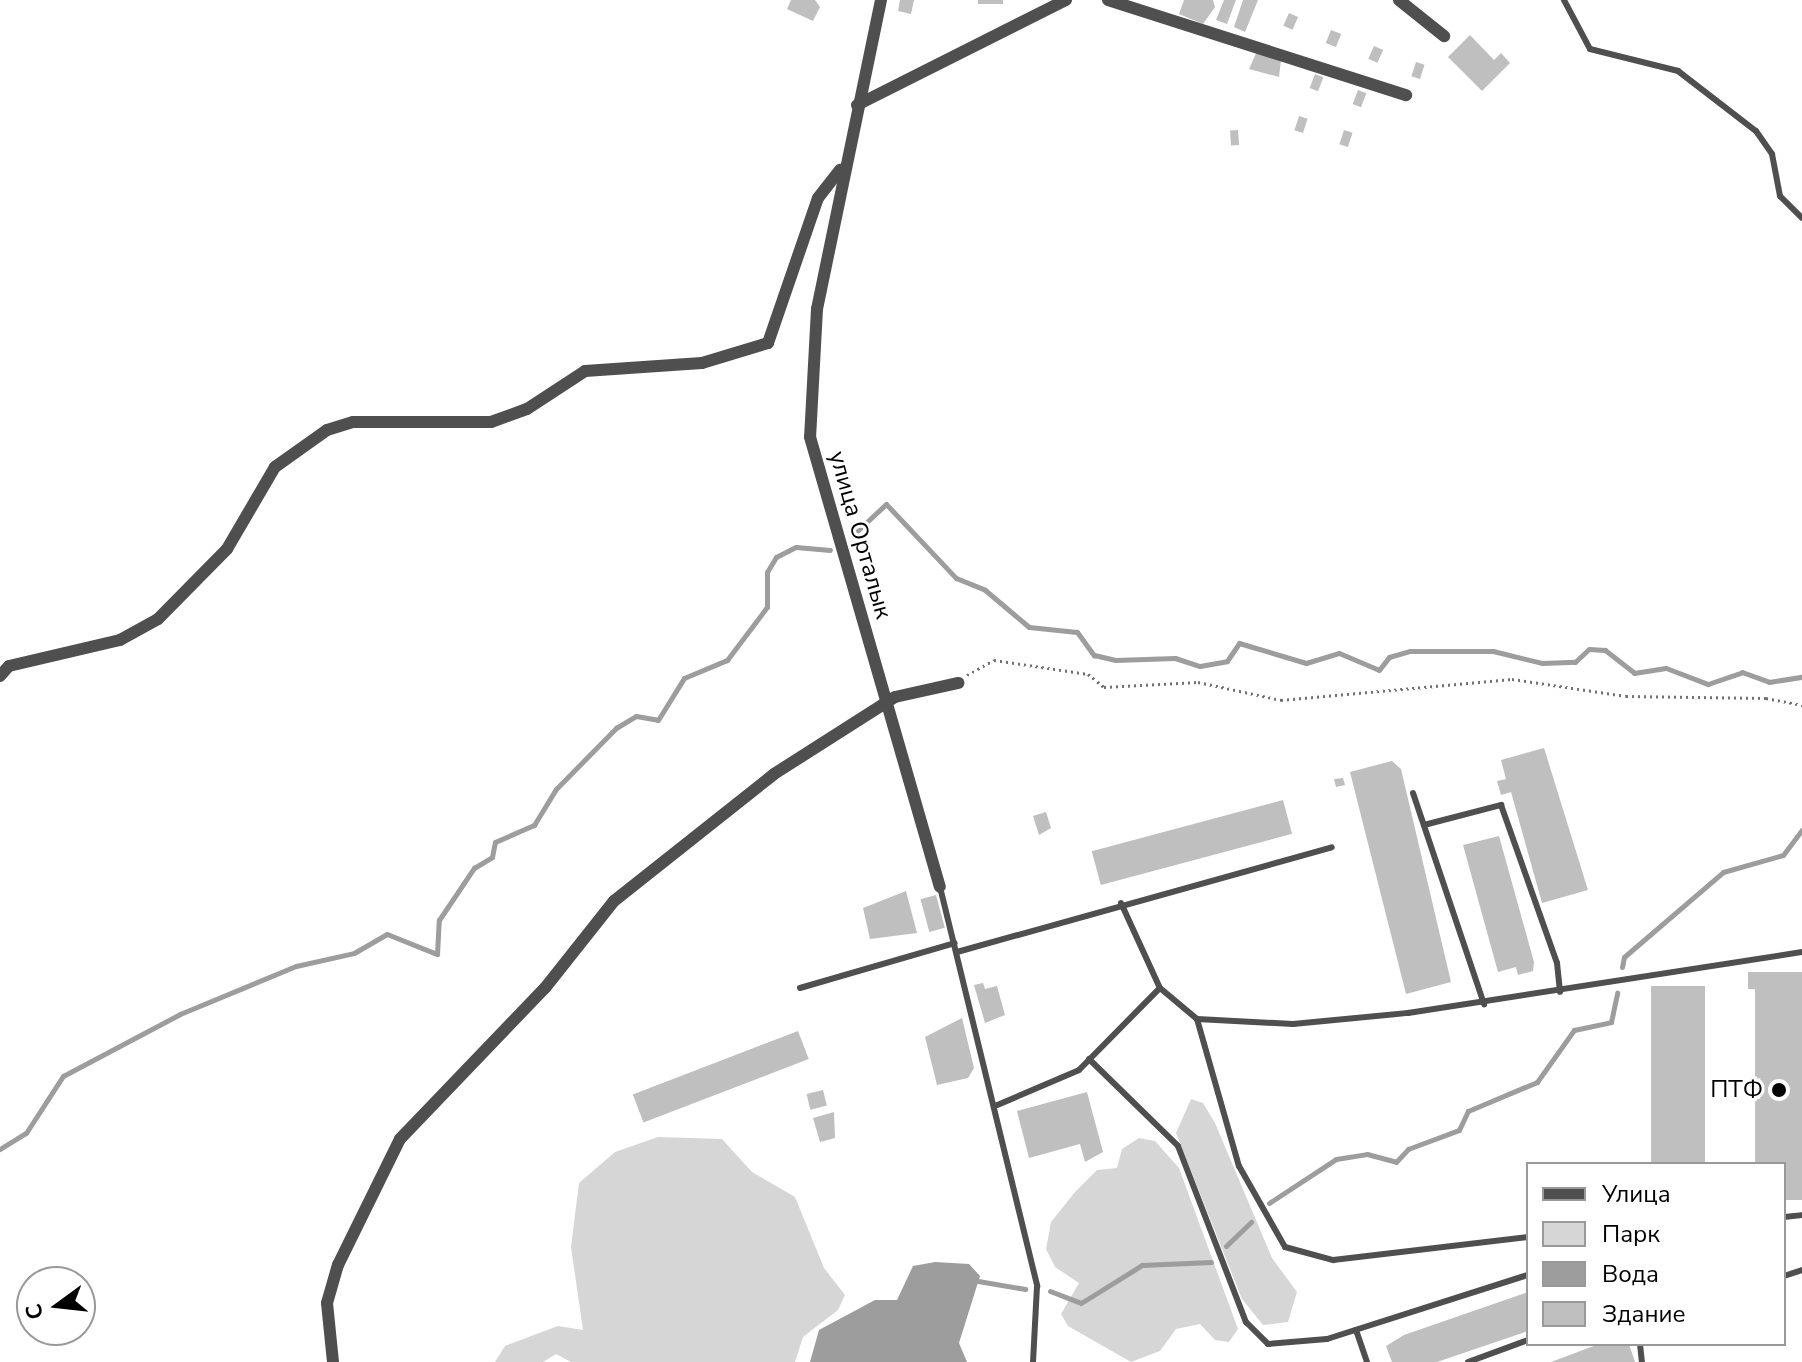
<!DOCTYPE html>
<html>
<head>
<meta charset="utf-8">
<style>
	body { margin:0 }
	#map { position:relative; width:1802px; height:1362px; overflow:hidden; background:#fff; font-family:"Nunito Sans",sans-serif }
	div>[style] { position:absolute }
	.green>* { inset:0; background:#d6d6d6 }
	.water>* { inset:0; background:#9d9d9d }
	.stream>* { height:5px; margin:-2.5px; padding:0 2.5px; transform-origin:2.5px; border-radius:2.5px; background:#9d9d9d }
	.building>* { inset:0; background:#bfbfbf; transform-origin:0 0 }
	.path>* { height:3px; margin-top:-1.5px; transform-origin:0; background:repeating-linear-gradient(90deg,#717171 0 2px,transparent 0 6px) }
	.lane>* { height:6px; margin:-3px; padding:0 3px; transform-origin:3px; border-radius:3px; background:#4f4f4f }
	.street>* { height:12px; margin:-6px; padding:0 6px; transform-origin:6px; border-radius:6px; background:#4f4f4f }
	.dots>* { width:22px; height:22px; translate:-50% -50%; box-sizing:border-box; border:4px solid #fff; border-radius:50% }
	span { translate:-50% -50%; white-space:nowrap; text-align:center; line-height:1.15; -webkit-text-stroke:6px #fff; paint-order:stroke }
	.street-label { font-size:24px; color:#000 }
	.poi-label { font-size:24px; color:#000 }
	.right { translate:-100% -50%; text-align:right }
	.legend { position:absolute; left:1526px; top:1162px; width:260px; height:184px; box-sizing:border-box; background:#fff; border:2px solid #999; margin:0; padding:10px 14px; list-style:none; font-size:24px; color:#000 }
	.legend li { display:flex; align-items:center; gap:16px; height:40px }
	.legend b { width:40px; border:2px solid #999 }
	.north { position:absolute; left:16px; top:1266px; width:80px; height:80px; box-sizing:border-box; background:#fff; border:2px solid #999; border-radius:50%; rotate:255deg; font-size:22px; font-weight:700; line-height:32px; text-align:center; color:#000 }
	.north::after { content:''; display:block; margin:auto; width:28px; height:36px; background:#000; clip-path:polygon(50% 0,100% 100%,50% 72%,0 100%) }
</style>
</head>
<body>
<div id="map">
	<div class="green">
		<i style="clip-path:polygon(1191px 1099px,1203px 1103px,1215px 1123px,1272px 1258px,1297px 1292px,1288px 1322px,1263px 1325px,1242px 1299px,1176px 1133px)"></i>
		<i style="clip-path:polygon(658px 1137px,722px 1139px,752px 1172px,795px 1197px,824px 1268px,845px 1295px,838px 1310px,803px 1337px,795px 1362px,571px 1362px,556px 1354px,543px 1362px,495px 1362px,505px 1346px,558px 1326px,583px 1330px,571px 1247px,579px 1183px,615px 1152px)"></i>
		<i style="clip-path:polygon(1139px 1138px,1155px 1141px,1179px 1168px,1238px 1329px,1229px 1342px,1215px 1340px,1200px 1324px,1176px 1329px,1160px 1351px,1131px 1362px,1068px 1326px,1061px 1314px,1079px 1283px,1055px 1267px,1046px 1249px,1051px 1222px,1075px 1192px,1097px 1170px,1117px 1168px,1122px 1149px)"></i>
	</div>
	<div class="water">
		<i style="clip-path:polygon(935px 1262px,969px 1264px,980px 1276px,959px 1343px,967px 1362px,810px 1362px,819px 1330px,875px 1300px,897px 1300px,913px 1266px)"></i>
	</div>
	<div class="stream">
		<i style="left:856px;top:532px;width:41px;rotate:-43deg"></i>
		<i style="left:886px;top:504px;width:102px;rotate:46.6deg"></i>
		<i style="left:956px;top:578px;width:31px;rotate:22deg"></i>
		<i style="left:985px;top:590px;width:57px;rotate:40.1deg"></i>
		<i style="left:1029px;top:627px;width:48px;rotate:5.9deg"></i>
		<i style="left:1077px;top:632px;width:29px;rotate:54deg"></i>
		<i style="left:1094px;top:655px;width:22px;rotate:13deg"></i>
		<i style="left:1115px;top:660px;width:60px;rotate:-1.9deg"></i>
		<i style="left:1175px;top:658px;width:26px;rotate:18deg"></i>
		<i style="left:1200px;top:666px;width:27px;rotate:-10deg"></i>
		<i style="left:1227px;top:661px;width:22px;rotate:-56deg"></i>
		<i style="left:1239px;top:643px;width:70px;rotate:16.6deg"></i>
		<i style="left:1306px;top:663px;width:34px;rotate:-17deg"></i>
		<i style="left:1339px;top:653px;width:43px;rotate:23deg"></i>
		<i style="left:1379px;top:670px;width:16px;rotate:-52deg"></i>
		<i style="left:1389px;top:657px;width:22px;rotate:-16deg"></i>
		<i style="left:1410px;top:651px;width:83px"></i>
		<i style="left:1493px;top:651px;width:50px;rotate:13.8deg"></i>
		<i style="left:1542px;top:663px;width:33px;rotate:-2deg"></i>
		<i style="left:1575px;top:662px;width:19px;rotate:-43deg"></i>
		<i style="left:1589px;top:649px;width:16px;rotate:4deg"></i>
		<i style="left:1605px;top:650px;width:37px;rotate:38deg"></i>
		<i style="left:1634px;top:673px;width:32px;rotate:-9deg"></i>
		<i style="left:1666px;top:668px;width:45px;rotate:20.9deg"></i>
		<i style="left:1708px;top:684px;width:36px;rotate:-19deg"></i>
		<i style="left:1742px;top:672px;width:29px;rotate:20deg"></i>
		<i style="left:1769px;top:682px;width:33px;rotate:-9deg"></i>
		<i style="left:1622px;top:967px;width:10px;rotate:-79deg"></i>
		<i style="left:1624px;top:957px;width:130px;rotate:-40.6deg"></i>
		<i style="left:1723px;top:872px;width:62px;rotate:-15.8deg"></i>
		<i style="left:1783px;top:855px;width:31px;rotate:-53deg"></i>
		<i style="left:0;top:1149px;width:31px;rotate:-32deg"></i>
		<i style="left:26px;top:1133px;width:68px;rotate:-57deg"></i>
		<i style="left:63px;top:1076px;width:132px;rotate:-27.9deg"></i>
		<i style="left:180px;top:1014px;width:126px;rotate:-22.5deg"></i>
		<i style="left:296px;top:966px;width:59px;rotate:-12.6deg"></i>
		<i style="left:354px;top:953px;width:38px;rotate:-30deg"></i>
		<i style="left:387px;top:934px;width:54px;rotate:21.8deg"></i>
		<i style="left:437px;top:954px;width:34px;rotate:-87deg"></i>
		<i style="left:439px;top:920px;width:63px;rotate:-56.1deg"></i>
		<i style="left:474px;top:868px;width:21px;rotate:-31deg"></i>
		<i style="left:492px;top:857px;width:15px;rotate:-79deg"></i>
		<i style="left:495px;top:842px;width:43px;rotate:-23.6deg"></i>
		<i style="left:534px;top:825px;width:42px;rotate:-58.6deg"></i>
		<i style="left:556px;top:789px;width:86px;rotate:-45.5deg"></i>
		<i style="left:616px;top:728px;width:23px;rotate:-31deg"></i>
		<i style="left:636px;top:716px;width:22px;rotate:10deg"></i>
		<i style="left:658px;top:720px;width:49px;rotate:-58.2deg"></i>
		<i style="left:684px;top:678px;width:47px;rotate:-22.7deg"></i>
		<i style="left:727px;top:660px;width:66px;rotate:-53deg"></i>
		<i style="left:767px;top:607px;width:35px;rotate:-90deg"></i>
		<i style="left:767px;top:572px;width:17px;rotate:-59deg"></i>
		<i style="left:776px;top:557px;width:22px;rotate:-27deg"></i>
		<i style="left:796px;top:547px;width:34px;rotate:5deg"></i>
		<i style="left:1269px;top:1203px;width:80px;rotate:-33.3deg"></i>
		<i style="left:1336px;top:1159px;width:31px;rotate:-9deg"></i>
		<i style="left:1367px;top:1154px;width:30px;rotate:15deg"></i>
		<i style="left:1396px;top:1162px;width:18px;rotate:-47deg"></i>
		<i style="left:1408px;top:1149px;width:54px;rotate:-20.4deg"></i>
		<i style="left:1459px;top:1130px;width:21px;rotate:-65deg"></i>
		<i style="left:1468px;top:1111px;width:75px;rotate:-22.8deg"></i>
		<i style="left:1537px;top:1082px;width:64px;rotate:-54.6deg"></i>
		<i style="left:1574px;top:1030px;width:38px;rotate:-12deg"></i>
		<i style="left:1611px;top:1022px;width:30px;rotate:-78deg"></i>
		<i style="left:1226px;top:1246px;width:35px;rotate:-44deg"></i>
		<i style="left:978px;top:1281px;width:48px;rotate:9.7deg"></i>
		<i style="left:1050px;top:1291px;width:33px;rotate:21deg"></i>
		<i style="left:1081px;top:1303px;width:72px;rotate:-31.9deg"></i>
		<i style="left:1142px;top:1265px;width:69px;rotate:-2.5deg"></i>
	</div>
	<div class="building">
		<i style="clip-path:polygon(791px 0,815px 0,820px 7px,813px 21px,787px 9px)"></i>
		<i style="clip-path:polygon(900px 0,914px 0,911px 14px,898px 11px)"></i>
		<i style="left:978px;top:0;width:25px;height:4px"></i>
		<i style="clip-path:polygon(1184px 0,1213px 0,1215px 7px,1203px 24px,1179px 14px)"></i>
		<i style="clip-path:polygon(1224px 0,1236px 0,1227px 24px,1216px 20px)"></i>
		<i style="clip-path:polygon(1243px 0,1258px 0,1245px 32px,1234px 27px)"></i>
		<i style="left:1289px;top:13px;width:10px;height:14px;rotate:24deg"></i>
		<i style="left:1331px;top:30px;width:11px;height:14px;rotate:22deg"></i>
		<i style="clip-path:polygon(1470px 35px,1494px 60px,1501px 53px,1510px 63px,1482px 91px,1448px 57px)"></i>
		<i style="left:1374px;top:46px;width:10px;height:14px;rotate:24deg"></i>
		<i style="clip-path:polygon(1258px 49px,1281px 60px,1279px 77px,1249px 69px)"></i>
		<i style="left:1416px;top:62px;width:9px;height:15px;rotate:18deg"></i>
		<i style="left:1315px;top:74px;width:9px;height:15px;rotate:21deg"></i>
		<i style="left:1358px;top:90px;width:9px;height:15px;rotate:21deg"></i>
		<i style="left:1299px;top:116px;width:9px;height:15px;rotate:18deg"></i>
		<i style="left:1238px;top:130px;width:15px;height:8px;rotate:86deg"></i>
		<i style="left:1344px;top:130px;width:9px;height:15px;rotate:18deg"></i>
		<i style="clip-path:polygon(1544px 748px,1588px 890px,1542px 903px,1511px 792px,1501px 795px,1497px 781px,1506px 779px,1501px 760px)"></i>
		<i style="clip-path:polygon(1392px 761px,1401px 769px,1451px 982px,1406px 994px,1350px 772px)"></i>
		<i style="clip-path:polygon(1343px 778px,1345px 785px,1336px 787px,1334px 779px)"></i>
		<i style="left:1283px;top:800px;width:35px;height:198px;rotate:75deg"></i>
		<i style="clip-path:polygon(1046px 812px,1051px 828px,1039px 835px,1033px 816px)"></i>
		<i style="clip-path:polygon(1499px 836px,1534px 962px,1533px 971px,1518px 975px,1516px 967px,1498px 972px,1463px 845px)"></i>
		<i style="clip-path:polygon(906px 891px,917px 933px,870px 939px,863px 908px)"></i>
		<i style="left:936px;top:895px;width:34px;height:16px;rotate:75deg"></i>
		<i style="clip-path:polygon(1748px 972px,1802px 972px,1802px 1200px,1784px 1200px,1784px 1164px,1755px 1164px,1755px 989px,1748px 989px)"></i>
		<i style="clip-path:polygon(983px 983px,985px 989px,997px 986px,1005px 1015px,985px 1023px,974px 985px)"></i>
		<i style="left:1651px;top:986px;width:54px;height:178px"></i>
		<i style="clip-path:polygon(962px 1018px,974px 1068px,968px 1078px,937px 1085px,925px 1037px)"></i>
		<i style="left:798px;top:1031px;width:30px;height:177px;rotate:69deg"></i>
		<i style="left:823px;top:1090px;width:16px;height:17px;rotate:76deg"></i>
		<i style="clip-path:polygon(1087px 1092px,1103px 1152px,1085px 1162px,1080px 1144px,1029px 1158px,1017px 1111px)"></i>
		<i style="clip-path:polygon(834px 1112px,835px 1138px,820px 1142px,813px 1118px)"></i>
		<i style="clip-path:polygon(1528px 1292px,1528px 1331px,1437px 1362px,1392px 1362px,1386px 1346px,1404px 1335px)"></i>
		<i style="clip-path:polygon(1599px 1344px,1629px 1344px,1635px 1362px,1551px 1362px)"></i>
	</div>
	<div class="path">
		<i style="left:967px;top:675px;width:31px;rotate:-29deg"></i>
		<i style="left:994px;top:660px;width:95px;rotate:8.5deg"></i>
		<i style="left:1088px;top:674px;width:21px;rotate:39deg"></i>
		<i style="left:1104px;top:687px;width:94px;rotate:-3deg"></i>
		<i style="left:1198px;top:682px;width:85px;rotate:12.2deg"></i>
		<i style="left:1281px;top:700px;width:232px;rotate:-5.2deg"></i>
		<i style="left:1512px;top:679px;width:115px;rotate:8.5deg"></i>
		<i style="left:1626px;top:696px;width:140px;rotate:0.8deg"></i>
		<i style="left:1766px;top:698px;width:37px;rotate:11deg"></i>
	</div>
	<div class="lane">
		<i style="left:1564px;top:0;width:55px;rotate:62deg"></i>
		<i style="left:1590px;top:49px;width:91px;rotate:14deg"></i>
		<i style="left:1678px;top:71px;width:98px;rotate:37.6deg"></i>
		<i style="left:1756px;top:131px;width:28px;rotate:55deg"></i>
		<i style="left:1772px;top:154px;width:43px;rotate:79.2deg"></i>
		<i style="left:1780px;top:196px;width:31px;rotate:45deg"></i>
		<i style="left:1413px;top:793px;width:223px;rotate:71.4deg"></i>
		<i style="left:1424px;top:825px;width:80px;rotate:-14.6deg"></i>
		<i style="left:1501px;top:805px;width:168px;rotate:70.5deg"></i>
		<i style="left:1557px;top:963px;width:29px;rotate:84deg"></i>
		<i style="left:940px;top:887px;width:411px;rotate:76.3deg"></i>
		<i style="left:1037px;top:1286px;width:76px;rotate:93deg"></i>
		<i style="left:1121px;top:903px;width:94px;rotate:65.4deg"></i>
		<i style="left:1160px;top:988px;width:48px;rotate:40deg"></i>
		<i style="left:1197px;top:1019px;width:153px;rotate:74.1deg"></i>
		<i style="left:1239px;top:1166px;width:93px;rotate:60.4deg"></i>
		<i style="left:1285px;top:1247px;width:50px;rotate:15.2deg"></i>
		<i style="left:1333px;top:1260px;width:196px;rotate:-6.7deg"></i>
		<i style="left:957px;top:952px;width:389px;rotate:-15.6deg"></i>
		<i style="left:800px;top:988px;width:161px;rotate:-16.2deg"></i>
		<i style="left:1197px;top:1019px;width:96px;rotate:3deg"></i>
		<i style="left:1293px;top:1024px;width:116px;rotate:-5.5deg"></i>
		<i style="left:1408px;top:1013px;width:399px;rotate:-8.8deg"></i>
		<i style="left:1089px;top:1059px;width:124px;rotate:44.3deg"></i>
		<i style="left:1178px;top:1146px;width:189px;rotate:68.9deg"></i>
		<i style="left:1246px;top:1322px;width:31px;rotate:45deg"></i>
		<i style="left:1268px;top:1344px;width:59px;rotate:-4.8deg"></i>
		<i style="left:1327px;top:1339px;width:211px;rotate:-17.7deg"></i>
		<i style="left:995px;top:1106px;width:91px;rotate:-23.2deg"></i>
		<i style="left:1079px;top:1070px;width:115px;rotate:-45.4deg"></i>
		<i style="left:1784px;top:1217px;width:18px;rotate:-6deg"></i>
		<i style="left:1784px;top:1276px;width:19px;rotate:-18deg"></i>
		<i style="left:1356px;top:1330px;width:34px;rotate:71deg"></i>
		<i style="left:1640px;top:1344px;width:18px;rotate:84deg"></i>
		<i style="left:1468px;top:1362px;width:64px;rotate:-20.1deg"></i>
	</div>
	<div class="street">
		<i style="left:881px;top:0;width:316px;rotate:101.7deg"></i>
		<i style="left:817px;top:309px;width:128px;rotate:93.1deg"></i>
		<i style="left:810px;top:437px;width:468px;rotate:73.9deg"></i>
		<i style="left:1108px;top:0;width:313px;rotate:17.7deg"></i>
		<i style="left:1399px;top:0;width:58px;rotate:38.7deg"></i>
		<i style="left:857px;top:105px;width:234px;rotate:-26.7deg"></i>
		<i style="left:0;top:676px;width:13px;rotate:-48deg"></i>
		<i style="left:9px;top:666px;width:114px;rotate:-13.2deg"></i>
		<i style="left:120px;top:640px;width:43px;rotate:-28.9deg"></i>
		<i style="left:158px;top:619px;width:98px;rotate:-45.4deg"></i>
		<i style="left:227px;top:549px;width:95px;rotate:-59.7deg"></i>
		<i style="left:275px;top:467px;width:64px;rotate:-35.4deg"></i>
		<i style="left:327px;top:430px;width:27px;rotate:-17deg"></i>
		<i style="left:353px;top:422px;width:138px"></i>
		<i style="left:491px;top:422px;width:38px;rotate:-20deg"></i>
		<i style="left:527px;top:409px;width:69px;rotate:-33.2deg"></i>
		<i style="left:585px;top:371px;width:117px;rotate:-3.9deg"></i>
		<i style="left:702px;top:363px;width:69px;rotate:-16.9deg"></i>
		<i style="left:768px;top:343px;width:153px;rotate:-71deg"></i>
		<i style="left:818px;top:198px;width:36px;rotate:-52deg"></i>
		<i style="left:333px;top:1362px;width:59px;rotate:-95.8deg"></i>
		<i style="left:327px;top:1303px;width:40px;rotate:-74deg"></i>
		<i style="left:338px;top:1265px;width:140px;rotate:-63.8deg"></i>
		<i style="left:400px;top:1139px;width:209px;rotate:-46.2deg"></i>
		<i style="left:545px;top:988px;width:111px;rotate:-51.6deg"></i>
		<i style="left:614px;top:901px;width:204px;rotate:-38.4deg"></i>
		<i style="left:774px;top:774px;width:143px;rotate:-32.5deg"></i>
		<i style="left:895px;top:697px;width:65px;rotate:-12.5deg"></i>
	</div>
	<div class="dots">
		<i style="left:1779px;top:1090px;background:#000"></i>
	</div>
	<div class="street-label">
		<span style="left:860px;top:535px;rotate:74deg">улица Орталык</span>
	</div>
	<div class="poi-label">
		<span class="right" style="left:1763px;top:1090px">ПТФ</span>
	</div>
	<ul class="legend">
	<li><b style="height:10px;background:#4f4f4f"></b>Улица</li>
	<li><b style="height:22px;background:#d6d6d6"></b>Парк</li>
	<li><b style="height:22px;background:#9d9d9d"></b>Вода</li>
	<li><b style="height:22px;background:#bfbfbf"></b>Здание</li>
	</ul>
	<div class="north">С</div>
</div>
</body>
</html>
